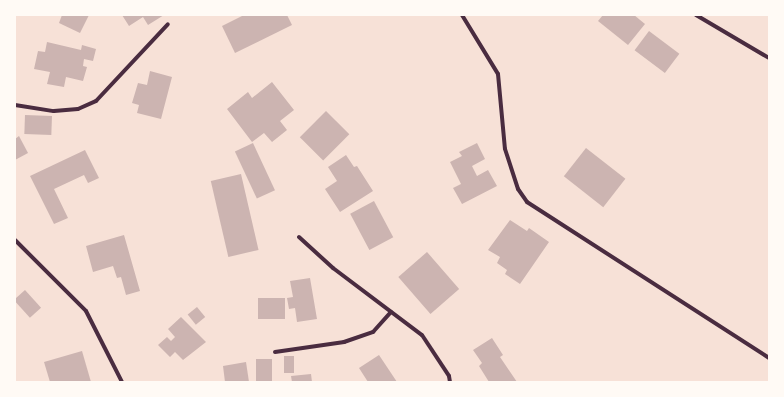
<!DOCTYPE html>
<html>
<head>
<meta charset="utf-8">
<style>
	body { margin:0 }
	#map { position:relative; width:784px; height:397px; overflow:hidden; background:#f7e1d7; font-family:"Open Sans",sans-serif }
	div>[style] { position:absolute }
	.building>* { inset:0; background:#ccb4b1; transform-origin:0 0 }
	.minor>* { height:4px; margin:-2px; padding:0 2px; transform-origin:2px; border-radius:2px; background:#4a2c40 }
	span { translate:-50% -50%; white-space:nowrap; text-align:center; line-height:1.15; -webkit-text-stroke:4px #fffaf5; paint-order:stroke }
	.frame { position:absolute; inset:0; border:16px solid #fffaf5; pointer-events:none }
</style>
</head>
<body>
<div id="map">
	<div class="building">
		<i style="clip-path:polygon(62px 15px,89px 15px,80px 33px,59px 23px)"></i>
		<i style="clip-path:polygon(122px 15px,164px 15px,148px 25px,143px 17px,129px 26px)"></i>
		<i style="clip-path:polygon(244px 15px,287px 15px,292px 25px,235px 53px,222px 26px)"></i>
		<i style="clip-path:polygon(603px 15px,634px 15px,645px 24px,628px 45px,598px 21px)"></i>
		<i style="left:649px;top:31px;width:38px;height:24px;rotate:37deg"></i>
		<i style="clip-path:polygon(47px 42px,81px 50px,82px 45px,96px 49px,93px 61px,84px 59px,83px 66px,87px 67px,83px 81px,66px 77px,64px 87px,47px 84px,50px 72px,34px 69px,38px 51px,45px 52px)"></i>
		<i style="clip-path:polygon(150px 71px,172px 77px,161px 119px,137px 113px,139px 105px,132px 103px,138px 83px,147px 85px)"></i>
		<i style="clip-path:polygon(272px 82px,294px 110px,280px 121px,287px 130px,272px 142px,264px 133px,252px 142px,227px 109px,248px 92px,252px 98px)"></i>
		<i style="left:326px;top:111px;width:33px;height:37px;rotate:45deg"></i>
		<i style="left:25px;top:115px;width:27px;height:19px;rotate:2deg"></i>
		<i style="clip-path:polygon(19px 136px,28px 153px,15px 160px,15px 139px)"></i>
		<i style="left:253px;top:143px;width:52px;height:20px;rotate:65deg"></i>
		<i style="clip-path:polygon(477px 143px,485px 159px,472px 166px,477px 176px,488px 170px,497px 186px,462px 204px,453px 188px,461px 184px,450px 162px,462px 156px,459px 152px)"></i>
		<i style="left:586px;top:148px;width:50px;height:36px;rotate:38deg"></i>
		<i style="clip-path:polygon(85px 150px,99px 178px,88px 183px,84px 175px,54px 189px,68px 218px,54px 224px,30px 176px)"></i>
		<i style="clip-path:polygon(346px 155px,354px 167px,357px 166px,373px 191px,340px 212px,325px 189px,337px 181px,328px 167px)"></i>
		<i style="left:241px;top:174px;width:78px;height:31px;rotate:77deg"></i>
		<i style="left:374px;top:201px;width:41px;height:27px;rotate:62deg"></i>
		<i style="clip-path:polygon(510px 220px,527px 231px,529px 228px,549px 242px,520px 284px,505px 274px,507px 270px,497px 263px,500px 257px,488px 250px)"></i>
		<i style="clip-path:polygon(124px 235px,140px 291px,126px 295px,121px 277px,117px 278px,113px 266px,93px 272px,86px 246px)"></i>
		<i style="left:427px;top:252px;width:49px;height:38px;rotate:49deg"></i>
		<i style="clip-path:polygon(310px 278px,317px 319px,297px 322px,295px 308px,289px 309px,287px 298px,293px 297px,290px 281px)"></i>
		<i style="left:25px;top:290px;width:24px;height:15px;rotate:48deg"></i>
		<i style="left:285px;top:298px;width:21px;height:27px;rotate:90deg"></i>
		<i style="left:197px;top:307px;width:13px;height:12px;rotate:51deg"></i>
		<i style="clip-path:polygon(181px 317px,206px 342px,183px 360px,175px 352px,170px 357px,158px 345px,167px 337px,171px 341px,175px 337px,168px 329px)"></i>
		<i style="clip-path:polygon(492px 338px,503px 355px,500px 357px,517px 382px,489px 382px,479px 366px,482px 363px,473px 350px)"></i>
		<i style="clip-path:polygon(82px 351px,91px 382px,50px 382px,44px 362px)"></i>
		<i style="clip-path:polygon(379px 355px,397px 382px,368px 382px,359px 368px)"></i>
		<i style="left:284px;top:356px;width:10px;height:17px"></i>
		<i style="left:256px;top:359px;width:16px;height:22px"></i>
		<i style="clip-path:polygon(246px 362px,249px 382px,225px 382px,223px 366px)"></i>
		<i style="clip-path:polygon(311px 374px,312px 382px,292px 382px,291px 376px)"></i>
	</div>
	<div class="minor">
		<i style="left:462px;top:15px;width:69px;rotate:58.6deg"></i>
		<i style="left:498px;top:74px;width:75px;rotate:84.7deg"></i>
		<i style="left:505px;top:149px;width:42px;rotate:72deg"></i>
		<i style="left:518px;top:189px;width:16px;rotate:55deg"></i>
		<i style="left:527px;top:202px;width:288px;rotate:32.8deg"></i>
		<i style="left:696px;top:15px;width:85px;rotate:30.5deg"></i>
		<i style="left:15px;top:105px;width:39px;rotate:9deg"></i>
		<i style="left:54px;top:111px;width:24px;rotate:-5deg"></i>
		<i style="left:78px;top:109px;width:20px;rotate:-24deg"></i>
		<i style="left:96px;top:101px;width:105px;rotate:-46.9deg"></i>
		<i style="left:299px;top:237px;width:46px;rotate:42.4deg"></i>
		<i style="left:333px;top:268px;width:111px;rotate:37deg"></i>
		<i style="left:422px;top:335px;width:49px;rotate:56.6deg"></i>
		<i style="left:449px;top:376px;width:6px;rotate:81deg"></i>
		<i style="left:15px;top:240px;width:100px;rotate:45deg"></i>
		<i style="left:86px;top:311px;width:80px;rotate:63.1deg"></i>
		<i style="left:275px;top:352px;width:70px;rotate:-8.2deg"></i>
		<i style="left:344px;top:342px;width:31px;rotate:-19deg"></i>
		<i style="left:373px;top:332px;width:27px;rotate:-48deg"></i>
	</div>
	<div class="frame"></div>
</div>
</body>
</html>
